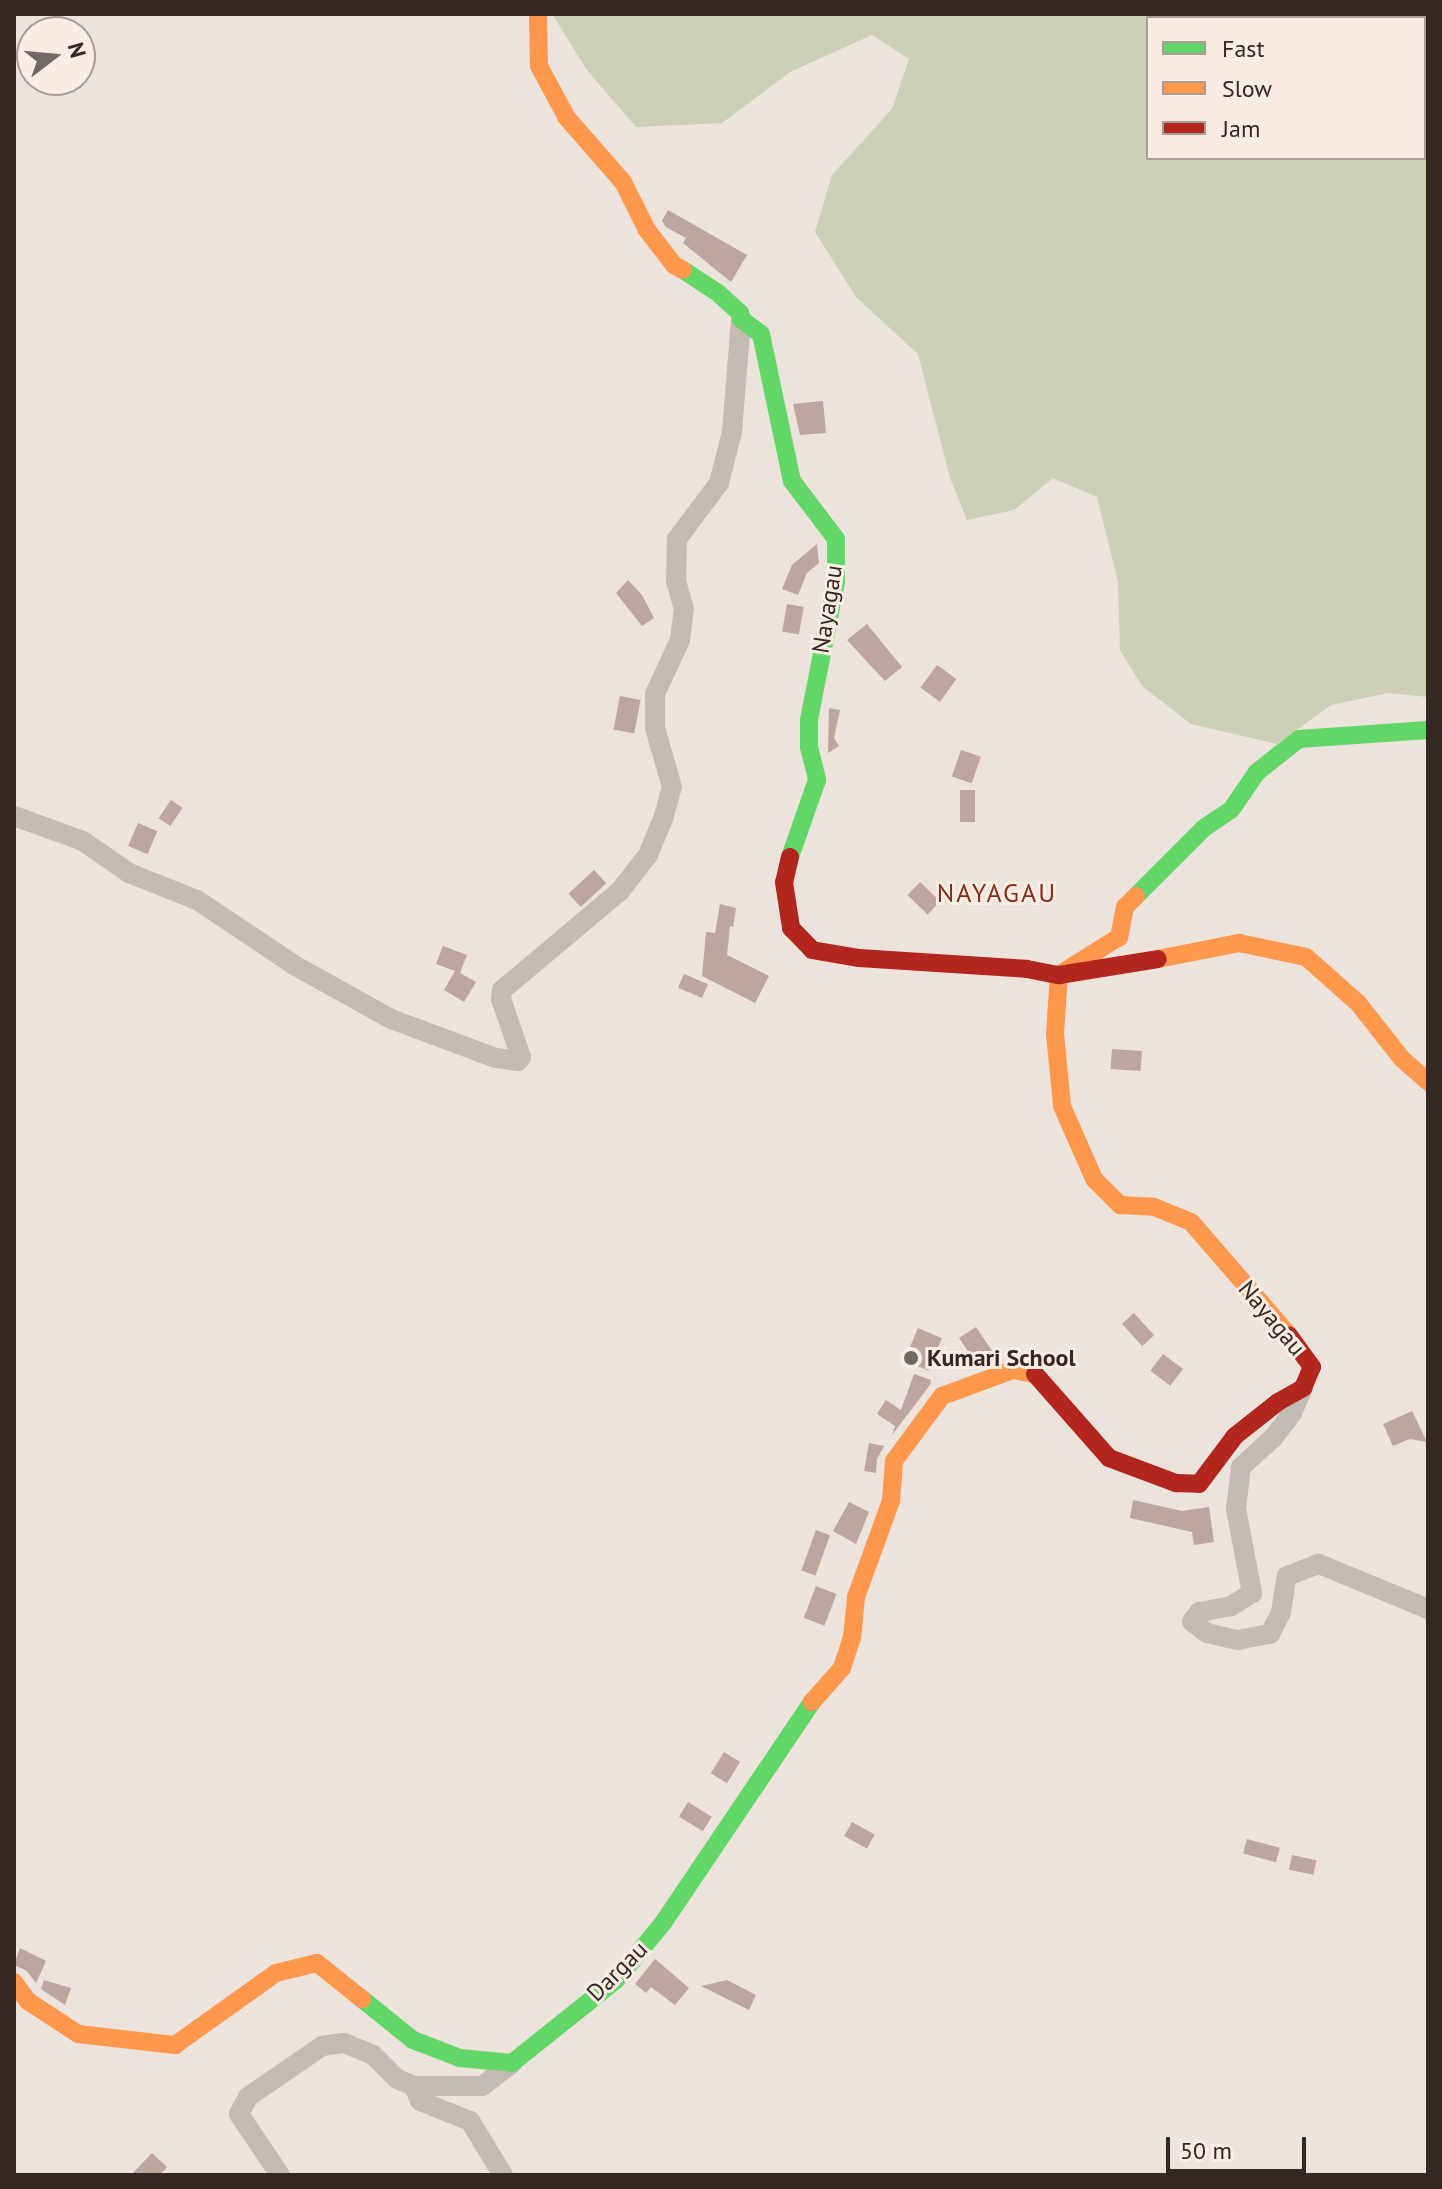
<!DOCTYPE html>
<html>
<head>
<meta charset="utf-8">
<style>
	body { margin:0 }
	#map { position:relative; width:1442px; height:2189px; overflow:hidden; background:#ebe3dc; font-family:"PT Sans",sans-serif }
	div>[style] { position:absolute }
	.green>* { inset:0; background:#cdcfb6 }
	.building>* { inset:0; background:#bea59d; transform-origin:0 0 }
	.street>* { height:20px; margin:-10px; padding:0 10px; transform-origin:10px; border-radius:10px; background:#c3bbb5 }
	.fast>* { height:18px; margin:-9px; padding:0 9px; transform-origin:9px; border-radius:9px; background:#63d668 }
	.slow>* { height:18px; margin:-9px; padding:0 9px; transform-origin:9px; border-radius:9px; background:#ff974d }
	.jam>* { height:18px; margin:-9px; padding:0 9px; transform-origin:9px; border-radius:9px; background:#b3261e }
	.dots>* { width:22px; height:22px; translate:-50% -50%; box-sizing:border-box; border:4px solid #f9ece2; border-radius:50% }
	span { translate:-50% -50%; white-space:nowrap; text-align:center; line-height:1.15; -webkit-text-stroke:6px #f9ece2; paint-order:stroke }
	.street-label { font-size:24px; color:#332824 }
	.poi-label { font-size:24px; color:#332824; font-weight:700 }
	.left { translate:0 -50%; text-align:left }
	.neighbourhood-label { font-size:26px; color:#832e1d; letter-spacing:2px }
	.frame { position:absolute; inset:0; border:16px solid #332824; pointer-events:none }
	.legend { position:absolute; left:1146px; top:16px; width:280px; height:144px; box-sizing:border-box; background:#f9ece2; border:2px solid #aa9e96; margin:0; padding:10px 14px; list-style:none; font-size:24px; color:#332824 }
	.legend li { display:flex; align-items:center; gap:16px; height:40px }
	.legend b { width:40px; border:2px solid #aa9e96 }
	.north { position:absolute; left:16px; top:16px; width:80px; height:80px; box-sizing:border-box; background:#f9ece2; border:2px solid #aa9e96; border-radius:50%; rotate:74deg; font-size:22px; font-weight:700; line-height:32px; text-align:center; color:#332824 }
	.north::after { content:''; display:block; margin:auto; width:28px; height:36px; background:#736964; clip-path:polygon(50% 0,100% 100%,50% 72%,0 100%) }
	.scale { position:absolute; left:1166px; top:2137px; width:140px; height:36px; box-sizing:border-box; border:4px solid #332824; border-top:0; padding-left:10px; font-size:24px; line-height:28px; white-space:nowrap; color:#332824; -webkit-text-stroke:6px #f9ece2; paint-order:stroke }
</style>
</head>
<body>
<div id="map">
	<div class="green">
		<i style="clip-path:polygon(evenodd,552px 14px,1428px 14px,1428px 697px,1388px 693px,1331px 705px,1277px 744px,1191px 724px,1142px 686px,1120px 650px,1118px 582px,1097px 497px,1053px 478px,1014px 510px,967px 520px,950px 478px,918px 354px,856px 297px,815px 232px,832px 175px,892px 109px,909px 59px,872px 35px,790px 72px,722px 123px,636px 127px,587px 70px,552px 14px,1148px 18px,1424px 18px,1424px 158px,1148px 158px,1148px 18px)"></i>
	</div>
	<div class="building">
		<i style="clip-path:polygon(668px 210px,747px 255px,731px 282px,683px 243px,686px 238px,666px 227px,662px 221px)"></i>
		<i style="clip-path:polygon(823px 401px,826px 433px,800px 435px,793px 404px)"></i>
		<i style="clip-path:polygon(817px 544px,819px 563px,807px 573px,798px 595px,782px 589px,792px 565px)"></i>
		<i style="clip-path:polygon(628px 580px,642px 595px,654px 618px,642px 626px,616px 593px)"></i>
		<i style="left:787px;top:604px;width:17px;height:28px;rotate:10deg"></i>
		<i style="clip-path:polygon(867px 624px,902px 667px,885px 681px,847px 640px)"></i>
		<i style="left:937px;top:665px;width:24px;height:28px;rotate:36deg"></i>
		<i style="left:620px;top:696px;width:21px;height:34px;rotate:11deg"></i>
		<i style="clip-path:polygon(829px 708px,840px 710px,834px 738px,839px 746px,828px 753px)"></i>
		<i style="left:961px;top:750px;width:21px;height:28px;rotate:19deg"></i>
		<i style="left:960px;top:790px;width:15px;height:32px"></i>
		<i style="left:171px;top:800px;width:14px;height:22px;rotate:34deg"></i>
		<i style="left:138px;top:823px;width:21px;height:25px;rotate:23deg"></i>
		<i style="left:594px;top:870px;width:18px;height:35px;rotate:47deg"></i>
		<i style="left:920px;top:882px;width:28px;height:18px;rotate:44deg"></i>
		<i style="clip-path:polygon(720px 904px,736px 908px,733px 927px,730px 926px,727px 955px,769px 976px,755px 1003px,702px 976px,706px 932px,715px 933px)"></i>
		<i style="clip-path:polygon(443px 946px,467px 955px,460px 973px,476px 982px,464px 1002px,444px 990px,455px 971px,436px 964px)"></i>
		<i style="left:684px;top:974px;width:26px;height:15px;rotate:23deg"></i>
		<i style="left:1112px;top:1049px;width:30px;height:20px;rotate:4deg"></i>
		<i style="left:1134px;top:1313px;width:30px;height:16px;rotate:48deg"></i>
		<i style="clip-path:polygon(976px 1327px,996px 1357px,976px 1363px,959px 1338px)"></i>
		<i style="left:918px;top:1328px;width:26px;height:35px;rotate:23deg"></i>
		<i style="left:1163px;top:1354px;width:25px;height:21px;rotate:37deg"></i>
		<i style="clip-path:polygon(914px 1374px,931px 1380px,930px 1385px,892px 1435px,895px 1426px,877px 1414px,886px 1400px,901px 1410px)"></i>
		<i style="clip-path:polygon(1412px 1411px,1427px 1442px,1410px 1439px,1393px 1446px,1383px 1424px)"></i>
		<i style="clip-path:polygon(869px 1443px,884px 1446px,877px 1459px,876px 1473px,864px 1471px)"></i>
		<i style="clip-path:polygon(1133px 1500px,1182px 1511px,1209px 1507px,1214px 1542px,1194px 1545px,1192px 1532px,1130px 1518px)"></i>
		<i style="clip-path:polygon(849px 1502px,869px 1512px,856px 1544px,833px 1531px)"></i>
		<i style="left:816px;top:1530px;width:15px;height:43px;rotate:20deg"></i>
		<i style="left:816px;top:1586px;width:22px;height:34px;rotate:21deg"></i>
		<i style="left:724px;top:1752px;width:19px;height:25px;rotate:32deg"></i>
		<i style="left:688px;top:1802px;width:28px;height:17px;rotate:32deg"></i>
		<i style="left:852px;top:1822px;width:26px;height:16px;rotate:29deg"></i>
		<i style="left:1247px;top:1839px;width:34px;height:15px;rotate:15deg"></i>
		<i style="left:1292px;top:1855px;width:25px;height:15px;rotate:12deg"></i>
		<i style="clip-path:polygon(20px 1948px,46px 1961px,36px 1983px,27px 1971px,14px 1965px)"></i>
		<i style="clip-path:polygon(655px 1959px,689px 1988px,675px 2005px,651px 1987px,646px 1993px,635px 1984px)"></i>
		<i style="clip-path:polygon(44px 1980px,71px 1988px,65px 2005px,41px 1989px)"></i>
		<i style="clip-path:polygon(727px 1980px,756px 1995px,749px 2010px,701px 1986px)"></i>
		<i style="clip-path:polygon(152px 2153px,167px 2167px,160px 2175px,131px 2175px)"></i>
	</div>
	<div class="street">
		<i style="left:14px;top:816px;width:73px;rotate:19.9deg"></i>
		<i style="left:83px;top:841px;width:56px;rotate:34.8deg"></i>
		<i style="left:129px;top:873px;width:73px;rotate:21.7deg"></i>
		<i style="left:197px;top:900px;width:117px;rotate:33.8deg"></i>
		<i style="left:294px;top:965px;width:111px;rotate:29.1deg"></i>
		<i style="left:391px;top:1019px;width:112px;rotate:20.4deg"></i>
		<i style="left:496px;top:1058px;width:22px;rotate:8deg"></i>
		<i style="left:518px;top:1061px;width:5px;rotate:-53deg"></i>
		<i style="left:521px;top:1057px;width:61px;rotate:-109deg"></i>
		<i style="left:501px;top:999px;width:9px;rotate:-84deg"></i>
		<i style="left:502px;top:990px;width:154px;rotate:-40deg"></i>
		<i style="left:620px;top:891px;width:46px;rotate:-52.1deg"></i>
		<i style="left:648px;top:855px;width:42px;rotate:-67.7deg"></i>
		<i style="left:664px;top:816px;width:30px;rotate:-75deg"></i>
		<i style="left:672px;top:787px;width:61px;rotate:-106.1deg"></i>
		<i style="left:655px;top:728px;width:34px;rotate:-90deg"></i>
		<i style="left:655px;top:694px;width:60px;rotate:-65.2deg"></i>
		<i style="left:680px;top:640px;width:31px;rotate:-83deg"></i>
		<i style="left:684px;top:609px;width:29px;rotate:-106deg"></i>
		<i style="left:676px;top:581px;width:42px;rotate:-88.6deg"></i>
		<i style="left:677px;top:539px;width:70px;rotate:-53.1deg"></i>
		<i style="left:719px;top:483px;width:53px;rotate:-75.7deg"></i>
		<i style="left:732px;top:432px;width:113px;rotate:-85.4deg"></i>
		<i style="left:1303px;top:1388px;width:27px;rotate:114deg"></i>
		<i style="left:1292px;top:1413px;width:30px;rotate:127deg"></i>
		<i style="left:1274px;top:1437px;width:45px;rotate:137.7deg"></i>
		<i style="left:1241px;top:1467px;width:42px;rotate:96.8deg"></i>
		<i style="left:1236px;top:1509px;width:86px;rotate:79.2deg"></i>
		<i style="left:1252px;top:1593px;width:25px;rotate:148deg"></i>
		<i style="left:1231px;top:1606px;width:33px;rotate:169deg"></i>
		<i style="left:1199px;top:1612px;width:12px;rotate:125deg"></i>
		<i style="left:1192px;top:1622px;width:19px;rotate:36deg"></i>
		<i style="left:1207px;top:1633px;width:32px;rotate:13deg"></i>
		<i style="left:1238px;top:1640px;width:33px;rotate:-11deg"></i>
		<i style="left:1270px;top:1634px;width:25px;rotate:-63deg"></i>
		<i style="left:1281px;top:1612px;width:36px;rotate:-81deg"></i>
		<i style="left:1287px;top:1576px;width:34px;rotate:-21deg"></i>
		<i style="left:1319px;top:1564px;width:118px;rotate:22.4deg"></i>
		<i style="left:414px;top:2086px;width:16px;rotate:68deg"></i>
		<i style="left:420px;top:2101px;width:54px;rotate:21.8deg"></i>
		<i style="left:470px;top:2121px;width:63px;rotate:58.6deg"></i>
		<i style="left:280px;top:2175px;width:73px;rotate:-123.9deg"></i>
		<i style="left:239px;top:2114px;width:19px;rotate:-62deg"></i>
		<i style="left:248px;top:2097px;width:90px;rotate:-34.6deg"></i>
		<i style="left:322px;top:2046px;width:22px;rotate:-8deg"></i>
		<i style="left:344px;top:2043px;width:31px;rotate:22deg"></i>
		<i style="left:373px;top:2055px;width:34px;rotate:45deg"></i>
		<i style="left:397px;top:2079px;width:18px;rotate:22deg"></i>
		<i style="left:414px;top:2086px;width:68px"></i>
		<i style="left:482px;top:2086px;width:38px;rotate:-37deg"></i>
	</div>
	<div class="fast">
		<i style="left:683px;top:270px;width:42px;rotate:33.3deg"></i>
		<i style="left:718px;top:293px;width:30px;rotate:42deg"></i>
		<i style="left:740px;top:313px;width:6px;rotate:81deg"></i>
		<i style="left:741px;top:319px;width:25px;rotate:37deg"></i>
		<i style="left:761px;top:334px;width:150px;rotate:78.1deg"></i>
		<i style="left:792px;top:481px;width:73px;rotate:52.8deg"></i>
		<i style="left:836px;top:539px;width:43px;rotate:90deg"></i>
		<i style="left:836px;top:582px;width:141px;rotate:101.1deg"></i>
		<i style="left:809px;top:720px;width:27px;rotate:90deg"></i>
		<i style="left:809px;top:747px;width:34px;rotate:76deg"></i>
		<i style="left:817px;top:780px;width:82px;rotate:109.3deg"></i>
		<i style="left:1136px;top:896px;width:96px;rotate:-45deg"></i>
		<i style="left:1204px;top:828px;width:32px;rotate:-34deg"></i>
		<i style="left:1231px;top:810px;width:46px;rotate:-55.6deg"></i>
		<i style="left:1257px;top:772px;width:53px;rotate:-38.2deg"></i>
		<i style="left:1299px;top:739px;width:129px;rotate:-4deg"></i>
		<i style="left:362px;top:1999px;width:65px;rotate:38.8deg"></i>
		<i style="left:413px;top:2040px;width:50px;rotate:21deg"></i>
		<i style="left:460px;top:2058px;width:52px;rotate:5.5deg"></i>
		<i style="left:512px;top:2063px;width:133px;rotate:-38.6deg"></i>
		<i style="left:616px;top:1980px;width:74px;rotate:-50.5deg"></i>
		<i style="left:663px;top:1923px;width:267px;rotate:-56deg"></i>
	</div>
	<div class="slow">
		<i style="left:538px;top:14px;width:52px;rotate:88.9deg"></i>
		<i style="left:539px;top:66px;width:59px;rotate:61.7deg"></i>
		<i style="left:567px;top:118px;width:85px;rotate:48.8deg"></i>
		<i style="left:623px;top:182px;width:54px;rotate:63.4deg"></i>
		<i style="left:647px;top:230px;width:44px;rotate:52.4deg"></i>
		<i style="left:674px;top:265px;width:10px;rotate:29deg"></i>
		<i style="left:1136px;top:896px;width:16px;rotate:135deg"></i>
		<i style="left:1125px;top:907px;width:31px;rotate:101deg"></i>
		<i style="left:1119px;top:937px;width:71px;rotate:147.7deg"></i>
		<i style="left:1059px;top:975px;width:59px;rotate:93.9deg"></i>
		<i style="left:1055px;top:1034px;width:72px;rotate:84.4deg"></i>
		<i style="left:1062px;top:1106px;width:80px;rotate:66.3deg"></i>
		<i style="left:1094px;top:1179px;width:37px;rotate:45deg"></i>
		<i style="left:1120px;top:1205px;width:34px;rotate:3deg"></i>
		<i style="left:1154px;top:1207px;width:40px;rotate:22deg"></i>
		<i style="left:1191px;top:1222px;width:150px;rotate:49.1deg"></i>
		<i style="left:1158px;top:959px;width:83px;rotate:-11.2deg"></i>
		<i style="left:1239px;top:943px;width:68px;rotate:11.8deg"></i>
		<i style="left:1306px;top:957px;width:69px;rotate:41.5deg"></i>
		<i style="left:1358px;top:1003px;width:71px;rotate:51.8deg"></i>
		<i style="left:1402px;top:1059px;width:35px;rotate:41deg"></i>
		<i style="left:812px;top:1702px;width:45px;rotate:-48.6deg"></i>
		<i style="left:842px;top:1668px;width:32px;rotate:-72deg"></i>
		<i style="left:852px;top:1638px;width:41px;rotate:-84.4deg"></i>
		<i style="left:856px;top:1597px;width:102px;rotate:-70deg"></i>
		<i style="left:891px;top:1501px;width:40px;rotate:-85.7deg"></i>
		<i style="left:894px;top:1461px;width:81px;rotate:-53.6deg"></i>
		<i style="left:942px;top:1396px;width:76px;rotate:-20.1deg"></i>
		<i style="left:1013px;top:1370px;width:22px;rotate:10deg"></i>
		<i style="left:14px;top:1982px;width:24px;rotate:54deg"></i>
		<i style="left:28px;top:2001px;width:60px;rotate:33.4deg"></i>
		<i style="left:78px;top:2034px;width:98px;rotate:6.5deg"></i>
		<i style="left:175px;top:2045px;width:124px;rotate:-35.5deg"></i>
		<i style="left:276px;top:1973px;width:42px;rotate:-13.7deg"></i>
		<i style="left:317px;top:1963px;width:58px;rotate:38.7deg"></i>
	</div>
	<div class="jam">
		<i style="left:790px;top:857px;width:26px;rotate:103deg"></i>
		<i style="left:784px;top:882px;width:47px;rotate:81.3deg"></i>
		<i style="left:791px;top:928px;width:30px;rotate:46deg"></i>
		<i style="left:812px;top:950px;width:48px;rotate:9.7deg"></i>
		<i style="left:859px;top:958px;width:168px;rotate:3.7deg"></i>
		<i style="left:1027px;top:969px;width:33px;rotate:11deg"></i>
		<i style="left:1059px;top:975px;width:100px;rotate:-9.2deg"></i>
		<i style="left:1035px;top:1374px;width:112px;rotate:48.6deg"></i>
		<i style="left:1109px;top:1458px;width:72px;rotate:20.5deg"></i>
		<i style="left:1176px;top:1483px;width:23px;rotate:2deg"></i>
		<i style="left:1199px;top:1484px;width:60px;rotate:-53.1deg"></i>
		<i style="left:1235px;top:1436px;width:55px;rotate:-38.3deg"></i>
		<i style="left:1278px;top:1402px;width:29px;rotate:-29deg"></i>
		<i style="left:1303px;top:1388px;width:23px;rotate:-67deg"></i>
		<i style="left:1312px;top:1367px;width:39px;rotate:-126deg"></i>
	</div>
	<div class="dots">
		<i style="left:911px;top:1358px;background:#736964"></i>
	</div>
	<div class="street-label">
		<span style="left:827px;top:609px;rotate:-81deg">Nayagau</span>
		<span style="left:1272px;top:1318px;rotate:50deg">Nayagau</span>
		<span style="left:617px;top:1971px;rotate:-45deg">Dargau</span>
	</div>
	<div class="poi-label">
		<span class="left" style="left:927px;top:1358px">Kumari School</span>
	</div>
	<div class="neighbourhood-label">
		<span style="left:997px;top:893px">NAYAGAU</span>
	</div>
	<div class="frame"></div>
	<ul class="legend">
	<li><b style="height:10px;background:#63d668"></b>Fast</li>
	<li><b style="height:10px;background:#ff974d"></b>Slow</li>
	<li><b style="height:10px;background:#b3261e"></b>Jam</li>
	</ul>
	<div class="north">N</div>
	<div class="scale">50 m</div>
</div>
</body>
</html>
